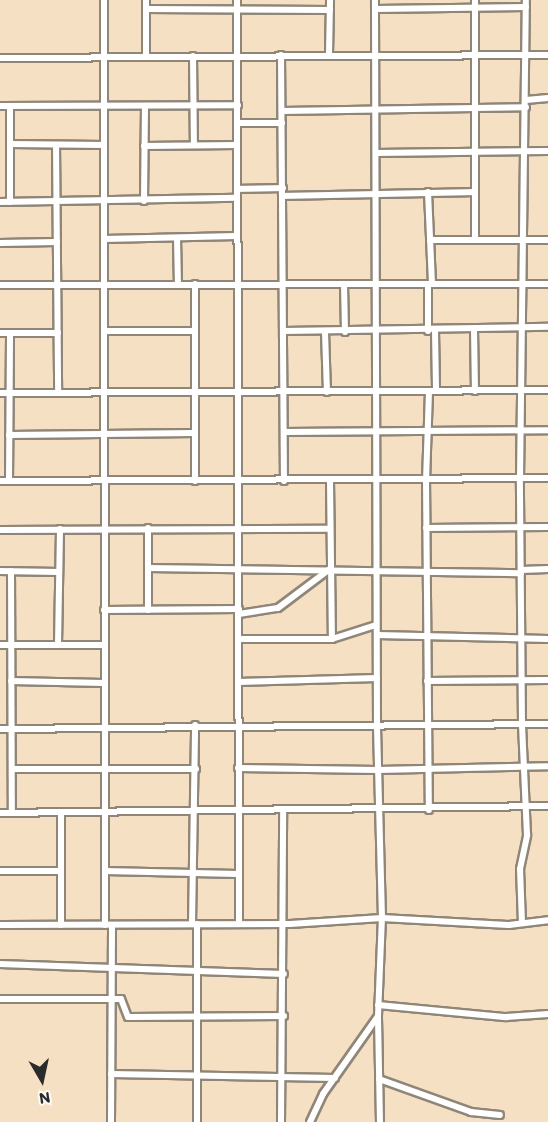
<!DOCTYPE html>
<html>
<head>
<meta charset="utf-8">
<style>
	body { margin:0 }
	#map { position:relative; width:548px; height:1122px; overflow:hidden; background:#f5e0c4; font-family:Itim,sans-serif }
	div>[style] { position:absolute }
	.roads { filter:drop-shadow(2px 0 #908678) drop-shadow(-2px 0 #908678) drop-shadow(0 2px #908678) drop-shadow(0 -2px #908678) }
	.minor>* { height:6px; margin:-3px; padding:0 3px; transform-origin:3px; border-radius:3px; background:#fff }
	span { translate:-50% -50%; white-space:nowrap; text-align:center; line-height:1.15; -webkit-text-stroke:4.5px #fdfcf7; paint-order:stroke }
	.north { position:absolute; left:12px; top:1050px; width:60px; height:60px; -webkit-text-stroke:4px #fdfcf7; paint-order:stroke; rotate:171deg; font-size:16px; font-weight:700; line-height:24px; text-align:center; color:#2b2b2b }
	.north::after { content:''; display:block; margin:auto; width:21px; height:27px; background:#2b2b2b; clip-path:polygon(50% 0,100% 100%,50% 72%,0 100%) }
</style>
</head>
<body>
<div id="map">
	<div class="roads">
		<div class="minor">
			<i style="left:104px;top:0;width:925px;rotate:89.94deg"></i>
			<i style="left:237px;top:0;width:924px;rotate:89.88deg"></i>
			<i style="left:146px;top:9px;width:184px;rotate:0.3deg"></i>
			<i style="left:376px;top:9px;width:150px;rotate:-0.8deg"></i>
			<i style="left:329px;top:54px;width:54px;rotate:-88.9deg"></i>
			<i style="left:281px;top:55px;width:426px;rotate:89.6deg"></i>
			<i style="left:146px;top:56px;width:56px;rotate:-90deg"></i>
			<i style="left:193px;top:56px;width:89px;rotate:89.4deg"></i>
			<i style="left:0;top:58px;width:548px;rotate:-0.31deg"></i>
			<i style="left:526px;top:100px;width:22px;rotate:-5deg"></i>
			<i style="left:0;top:106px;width:238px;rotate:-0.2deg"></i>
			<i style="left:282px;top:111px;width:244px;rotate:-0.9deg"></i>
			<i style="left:237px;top:123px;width:45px"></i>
			<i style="left:10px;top:144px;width:94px;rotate:0.6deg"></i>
			<i style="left:56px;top:145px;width:248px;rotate:89.5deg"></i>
			<i style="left:144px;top:146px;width:93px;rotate:-0.6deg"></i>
			<i style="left:376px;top:153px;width:172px;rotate:-0.7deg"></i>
			<i style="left:237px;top:189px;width:46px;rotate:-1.2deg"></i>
			<i style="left:428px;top:192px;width:92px;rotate:87.5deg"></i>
			<i style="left:283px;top:196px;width:192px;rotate:-1.2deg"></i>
			<i style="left:144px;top:201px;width:95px;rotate:-89.4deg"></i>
			<i style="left:0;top:202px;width:237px;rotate:-1deg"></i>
			<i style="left:10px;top:202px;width:96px;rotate:-90deg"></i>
			<i style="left:177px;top:238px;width:46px;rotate:88.8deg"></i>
			<i style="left:104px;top:239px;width:133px;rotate:-1.3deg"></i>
			<i style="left:430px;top:240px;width:118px"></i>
			<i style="left:475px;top:240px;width:240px;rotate:-90deg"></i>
			<i style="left:0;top:243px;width:57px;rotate:-1deg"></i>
			<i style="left:344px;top:284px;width:48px;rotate:88.8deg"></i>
			<i style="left:428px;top:284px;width:47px;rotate:90deg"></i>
			<i style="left:0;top:285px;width:548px;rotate:-0.1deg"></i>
			<i style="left:474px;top:329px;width:62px;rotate:89.1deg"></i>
			<i style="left:104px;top:331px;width:91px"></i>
			<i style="left:284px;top:331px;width:264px;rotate:-0.9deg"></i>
			<i style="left:435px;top:331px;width:60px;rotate:89deg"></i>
			<i style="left:325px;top:332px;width:60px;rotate:88.1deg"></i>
			<i style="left:0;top:333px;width:58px"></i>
			<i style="left:429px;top:391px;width:89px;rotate:91.9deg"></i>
			<i style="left:426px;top:480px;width:330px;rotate:89.5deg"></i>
			<i style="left:0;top:393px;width:548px;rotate:-0.31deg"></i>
			<i style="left:284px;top:432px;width:264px;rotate:-0.4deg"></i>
			<i style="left:9px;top:435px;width:186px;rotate:-0.6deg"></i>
			<i style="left:0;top:481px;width:548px;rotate:-0.31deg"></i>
			<i style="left:9px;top:481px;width:148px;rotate:-89.6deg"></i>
			<i style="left:195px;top:481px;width:197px;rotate:-90deg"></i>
			<i style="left:330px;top:481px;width:158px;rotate:89.3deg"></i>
			<i style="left:148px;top:528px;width:82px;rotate:90deg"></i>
			<i style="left:426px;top:528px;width:122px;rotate:-0.5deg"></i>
			<i style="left:0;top:530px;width:330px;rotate:-0.2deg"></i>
			<i style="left:148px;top:568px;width:373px;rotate:0.8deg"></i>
			<i style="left:521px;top:570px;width:27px;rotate:-2deg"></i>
			<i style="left:0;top:571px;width:59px;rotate:1deg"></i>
			<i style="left:11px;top:571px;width:242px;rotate:89.8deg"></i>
			<i style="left:104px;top:610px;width:135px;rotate:-0.4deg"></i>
			<i style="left:239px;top:614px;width:39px;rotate:-9deg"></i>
			<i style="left:278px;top:608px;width:65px;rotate:-36.9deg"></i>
			<i style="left:377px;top:635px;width:171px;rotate:1.3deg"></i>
			<i style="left:239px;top:639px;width:93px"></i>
			<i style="left:332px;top:639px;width:46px;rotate:-17.7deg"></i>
			<i style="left:0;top:645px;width:103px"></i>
			<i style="left:58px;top:645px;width:116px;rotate:-89deg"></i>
			<i style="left:11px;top:681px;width:92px;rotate:1.2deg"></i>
			<i style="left:427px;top:681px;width:121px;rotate:-0.5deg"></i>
			<i style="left:238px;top:682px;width:139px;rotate:-1.6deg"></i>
			<i style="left:0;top:729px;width:548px;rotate:-0.52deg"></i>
			<i style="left:238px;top:768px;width:140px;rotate:0.8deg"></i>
			<i style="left:378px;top:770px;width:170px;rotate:-1.3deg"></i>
			<i style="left:12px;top:769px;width:184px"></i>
			<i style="left:0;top:813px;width:548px;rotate:-0.73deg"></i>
			<i style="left:0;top:871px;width:61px"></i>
			<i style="left:105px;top:871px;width:133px;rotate:1.3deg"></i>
			<i style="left:522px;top:923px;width:54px;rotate:-92.1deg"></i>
			<i style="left:520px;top:869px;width:35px;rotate:-78deg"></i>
			<i style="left:527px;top:835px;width:111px;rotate:-92.6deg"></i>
			<i style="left:522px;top:724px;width:245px;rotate:-90.5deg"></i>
			<i style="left:520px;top:479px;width:479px;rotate:-89.3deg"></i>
			<i style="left:192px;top:924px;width:199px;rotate:-89.1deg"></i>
			<i style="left:0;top:925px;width:290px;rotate:-0.2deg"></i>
			<i style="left:290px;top:924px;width:92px;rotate:-3.7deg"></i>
			<i style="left:382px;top:918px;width:127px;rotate:3.2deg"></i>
			<i style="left:509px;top:925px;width:39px;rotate:-7deg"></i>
			<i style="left:61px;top:925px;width:112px;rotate:-90deg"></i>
			<i style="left:0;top:964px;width:284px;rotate:2deg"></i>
			<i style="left:0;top:999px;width:121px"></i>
			<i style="left:121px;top:999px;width:19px;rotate:69deg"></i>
			<i style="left:128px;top:1017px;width:156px;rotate:-0.4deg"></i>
			<i style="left:378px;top:1005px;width:129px;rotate:5.4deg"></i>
			<i style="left:506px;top:1017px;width:42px;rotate:-4.1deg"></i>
			<i style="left:378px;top:1018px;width:104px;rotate:88.9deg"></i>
			<i style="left:111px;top:1074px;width:224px;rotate:1deg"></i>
			<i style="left:379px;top:1079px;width:98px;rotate:19.7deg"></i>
			<i style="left:471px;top:1112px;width:29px;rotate:6deg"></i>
			<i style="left:111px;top:1122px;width:197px;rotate:-89.7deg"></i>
			<i style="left:197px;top:1122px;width:198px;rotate:-90deg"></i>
			<i style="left:281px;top:1122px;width:309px;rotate:-89.6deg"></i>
			<i style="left:310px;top:1122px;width:31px;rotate:-65deg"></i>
			<i style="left:323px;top:1094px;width:95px;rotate:-54.8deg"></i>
			<i style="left:378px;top:1016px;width:98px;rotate:-87.7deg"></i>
			<i style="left:382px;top:918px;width:192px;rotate:-91.5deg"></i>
			<i style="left:377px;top:726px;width:726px;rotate:-90.16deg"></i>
		</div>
	</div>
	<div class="north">N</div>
</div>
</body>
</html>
